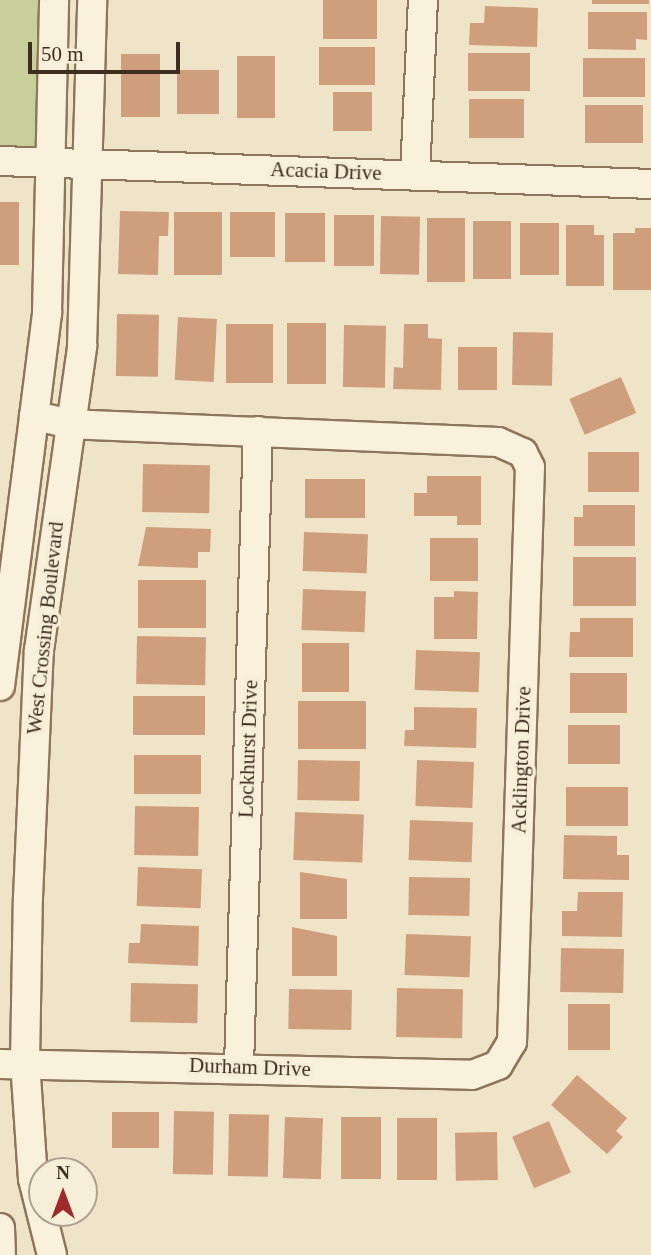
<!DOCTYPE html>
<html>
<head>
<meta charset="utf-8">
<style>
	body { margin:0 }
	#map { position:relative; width:651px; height:1255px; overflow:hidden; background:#f0e4c8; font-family:Georgia,serif }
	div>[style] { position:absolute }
	.green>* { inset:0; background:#c9cf9b; transform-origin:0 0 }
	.building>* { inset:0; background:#cf9f7d; transform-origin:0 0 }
	.roads { filter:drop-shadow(2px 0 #8d765c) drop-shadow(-2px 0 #8d765c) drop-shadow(0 2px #8d765c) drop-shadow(0 -2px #8d765c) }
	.minor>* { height:28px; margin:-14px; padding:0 14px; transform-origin:14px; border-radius:14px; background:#faf1dc }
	span { translate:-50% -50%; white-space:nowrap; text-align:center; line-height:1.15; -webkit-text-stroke:7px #f7eed8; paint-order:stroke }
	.street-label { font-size:21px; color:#3d2e20 }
	.north { position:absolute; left:28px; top:1157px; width:70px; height:70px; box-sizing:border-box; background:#f7eed8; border:2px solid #ada18e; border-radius:50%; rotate:0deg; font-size:19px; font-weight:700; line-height:28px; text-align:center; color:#3d2e20 }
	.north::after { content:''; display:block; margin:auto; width:24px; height:32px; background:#9e2a2b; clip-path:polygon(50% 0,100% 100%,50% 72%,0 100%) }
	.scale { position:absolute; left:28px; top:42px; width:152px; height:32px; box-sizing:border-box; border:4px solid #3d2e20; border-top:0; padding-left:9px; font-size:21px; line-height:24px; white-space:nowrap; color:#3d2e20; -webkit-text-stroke:5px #f7eed8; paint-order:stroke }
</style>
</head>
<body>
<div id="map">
	<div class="green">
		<i style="left:0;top:0;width:39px;height:147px"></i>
	</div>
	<div class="building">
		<i style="left:323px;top:0;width:54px;height:39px"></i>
		<i style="left:592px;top:0;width:57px;height:4px"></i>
		<i style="clip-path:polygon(485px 6px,538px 8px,537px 47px,469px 45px,470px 23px,484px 23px)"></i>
		<i style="clip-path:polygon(588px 12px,647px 12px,647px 40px,636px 39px,636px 50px,588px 49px)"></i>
		<i style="left:319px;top:47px;width:56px;height:38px"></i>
		<i style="left:468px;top:53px;width:62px;height:38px"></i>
		<i style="left:121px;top:54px;width:39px;height:63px"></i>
		<i style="left:237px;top:56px;width:38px;height:62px"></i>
		<i style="left:583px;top:58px;width:62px;height:39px"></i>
		<i style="left:177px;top:70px;width:42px;height:44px"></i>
		<i style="left:333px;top:92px;width:39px;height:39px"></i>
		<i style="left:469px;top:99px;width:55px;height:39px"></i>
		<i style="left:585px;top:105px;width:58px;height:38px"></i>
		<i style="left:0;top:202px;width:19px;height:63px"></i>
		<i style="clip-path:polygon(120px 211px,169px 212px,168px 236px,159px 236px,158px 275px,118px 274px)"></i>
		<i style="left:174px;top:212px;width:48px;height:63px"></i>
		<i style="left:230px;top:212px;width:45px;height:45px"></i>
		<i style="left:285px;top:213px;width:40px;height:49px"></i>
		<i style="left:334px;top:215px;width:40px;height:51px"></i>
		<i style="left:381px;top:216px;width:39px;height:58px;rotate:1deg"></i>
		<i style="left:427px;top:218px;width:38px;height:64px"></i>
		<i style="left:473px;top:221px;width:38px;height:58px"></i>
		<i style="left:520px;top:223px;width:39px;height:52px"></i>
		<i style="clip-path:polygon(566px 225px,594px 225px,594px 235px,604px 235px,604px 286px,566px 286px)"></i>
		<i style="clip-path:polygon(635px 228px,651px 228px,651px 290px,613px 290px,613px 233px,635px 233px)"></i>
		<i style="left:117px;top:314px;width:42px;height:62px;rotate:1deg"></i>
		<i style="left:178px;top:317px;width:39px;height:63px;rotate:3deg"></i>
		<i style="left:287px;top:323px;width:39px;height:61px"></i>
		<i style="left:226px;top:324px;width:47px;height:59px"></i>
		<i style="clip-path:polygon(404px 324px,428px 324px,428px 338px,442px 339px,441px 390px,393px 389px,394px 367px,403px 368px)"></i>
		<i style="left:344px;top:325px;width:42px;height:62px;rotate:1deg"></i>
		<i style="left:513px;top:332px;width:40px;height:53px;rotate:1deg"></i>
		<i style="left:458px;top:347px;width:39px;height:43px"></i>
		<i style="left:621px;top:377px;width:39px;height:56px;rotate:67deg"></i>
		<i style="left:639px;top:452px;width:40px;height:51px;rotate:90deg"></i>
		<i style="left:143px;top:464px;width:67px;height:48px;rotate:1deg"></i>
		<i style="clip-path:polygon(427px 476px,481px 476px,481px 525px,457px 525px,457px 516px,414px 516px,414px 493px,427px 493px)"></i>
		<i style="left:305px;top:479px;width:60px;height:39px"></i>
		<i style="clip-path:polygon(583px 505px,635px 505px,635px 546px,574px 546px,574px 517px,583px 517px)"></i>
		<i style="clip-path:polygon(146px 527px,211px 529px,210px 552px,198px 552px,198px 568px,138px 566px)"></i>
		<i style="left:304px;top:532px;width:64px;height:39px;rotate:2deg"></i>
		<i style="left:430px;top:538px;width:48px;height:43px"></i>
		<i style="left:573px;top:557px;width:63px;height:49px"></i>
		<i style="left:138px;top:580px;width:68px;height:48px"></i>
		<i style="left:303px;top:589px;width:63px;height:41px;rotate:2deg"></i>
		<i style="clip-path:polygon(454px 591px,478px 592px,477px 639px,434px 639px,434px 597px,454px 597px)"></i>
		<i style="clip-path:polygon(580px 618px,633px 618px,633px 657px,569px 657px,570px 632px,580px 632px)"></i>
		<i style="left:137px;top:636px;width:69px;height:48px;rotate:1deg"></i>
		<i style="left:302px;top:643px;width:47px;height:49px"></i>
		<i style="left:416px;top:650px;width:64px;height:40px;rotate:2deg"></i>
		<i style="left:570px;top:673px;width:57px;height:40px"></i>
		<i style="left:133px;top:696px;width:72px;height:39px"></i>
		<i style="left:298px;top:701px;width:68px;height:48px"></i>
		<i style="clip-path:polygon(414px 707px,477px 708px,476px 748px,404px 746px,405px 730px,414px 730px)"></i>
		<i style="left:568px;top:725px;width:52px;height:39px"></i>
		<i style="left:134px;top:755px;width:67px;height:39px"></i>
		<i style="left:298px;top:760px;width:62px;height:40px;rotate:1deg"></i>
		<i style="left:417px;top:760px;width:57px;height:46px;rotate:2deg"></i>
		<i style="left:566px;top:787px;width:62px;height:39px"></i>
		<i style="left:135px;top:806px;width:64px;height:49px;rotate:1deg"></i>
		<i style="left:295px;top:812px;width:69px;height:48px;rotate:2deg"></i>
		<i style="left:410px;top:820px;width:63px;height:40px;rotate:2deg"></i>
		<i style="clip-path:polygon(564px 835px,617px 836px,617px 855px,629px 855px,629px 880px,563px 879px)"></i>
		<i style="left:138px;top:867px;width:64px;height:39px;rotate:2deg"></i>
		<i style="clip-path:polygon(300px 872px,347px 879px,347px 919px,300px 919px)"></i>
		<i style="left:409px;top:877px;width:61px;height:38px;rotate:1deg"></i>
		<i style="clip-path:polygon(578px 892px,623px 892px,622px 937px,562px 936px,562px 911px,577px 911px)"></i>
		<i style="clip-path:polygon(141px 924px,199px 926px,198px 966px,128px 963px,129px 943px,140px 943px)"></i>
		<i style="clip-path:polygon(292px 927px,337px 936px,337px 976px,292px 976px)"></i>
		<i style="left:406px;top:934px;width:65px;height:41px;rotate:2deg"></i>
		<i style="left:561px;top:948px;width:63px;height:44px;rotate:1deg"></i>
		<i style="left:131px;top:983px;width:67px;height:39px;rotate:1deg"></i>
		<i style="left:397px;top:988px;width:66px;height:49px;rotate:1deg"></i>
		<i style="left:289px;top:989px;width:63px;height:40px;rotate:1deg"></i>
		<i style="left:568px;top:1004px;width:42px;height:46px"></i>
		<i style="clip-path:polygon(577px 1075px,627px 1118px,616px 1131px,623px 1137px,607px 1154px,551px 1105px)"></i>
		<i style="left:174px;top:1111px;width:40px;height:63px;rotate:1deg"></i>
		<i style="left:112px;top:1112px;width:47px;height:36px"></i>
		<i style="left:229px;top:1114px;width:40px;height:62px;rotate:1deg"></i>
		<i style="left:285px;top:1117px;width:38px;height:61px;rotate:2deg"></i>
		<i style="left:341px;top:1117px;width:40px;height:62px"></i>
		<i style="left:397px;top:1118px;width:40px;height:62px"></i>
		<i style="left:549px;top:1121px;width:56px;height:40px;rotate:67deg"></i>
		<i style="left:497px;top:1132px;width:48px;height:42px;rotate:89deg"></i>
	</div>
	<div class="roads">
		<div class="minor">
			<i style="left:0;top:161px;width:651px;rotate:2.02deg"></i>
			<i style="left:415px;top:175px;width:175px;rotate:-87.4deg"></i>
			<i style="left:0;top:686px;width:376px;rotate:-82.8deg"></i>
			<i style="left:47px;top:313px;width:313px;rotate:-88.7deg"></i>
			<i style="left:0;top:1064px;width:472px;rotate:1.3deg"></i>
			<i style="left:472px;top:1075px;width:28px;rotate:-21deg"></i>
			<i style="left:498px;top:1065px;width:27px;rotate:-59deg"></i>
			<i style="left:512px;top:1042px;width:575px;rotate:-88.21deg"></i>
			<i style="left:530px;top:467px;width:16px;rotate:-117deg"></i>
			<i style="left:523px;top:453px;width:27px;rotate:-156deg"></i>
			<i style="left:498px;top:442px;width:426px;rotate:-177.6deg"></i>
			<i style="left:72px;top:424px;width:39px;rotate:-168deg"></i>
			<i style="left:239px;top:1066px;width:635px;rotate:-88.29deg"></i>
			<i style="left:0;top:1228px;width:27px;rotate:88deg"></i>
			<i style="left:52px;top:1255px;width:78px;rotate:-104deg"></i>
			<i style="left:33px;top:1179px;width:116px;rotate:-93.9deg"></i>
			<i style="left:25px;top:1063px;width:165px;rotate:-89deg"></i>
			<i style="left:28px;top:898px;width:248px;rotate:-87.5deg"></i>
			<i style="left:39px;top:650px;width:307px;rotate:-81.9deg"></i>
			<i style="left:82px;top:346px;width:346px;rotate:-88.3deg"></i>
		</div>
	</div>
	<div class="street-label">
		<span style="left:326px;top:171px;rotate:2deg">Acacia Drive</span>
		<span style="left:45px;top:628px;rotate:-84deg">West Crossing Boulevard</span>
		<span style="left:248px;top:749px;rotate:-88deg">Lockhurst Drive</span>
		<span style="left:521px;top:760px;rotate:-88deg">Acklington Drive</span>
		<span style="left:250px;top:1067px;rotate:2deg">Durham Drive</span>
	</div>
	<div class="north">N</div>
	<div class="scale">50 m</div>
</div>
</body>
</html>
